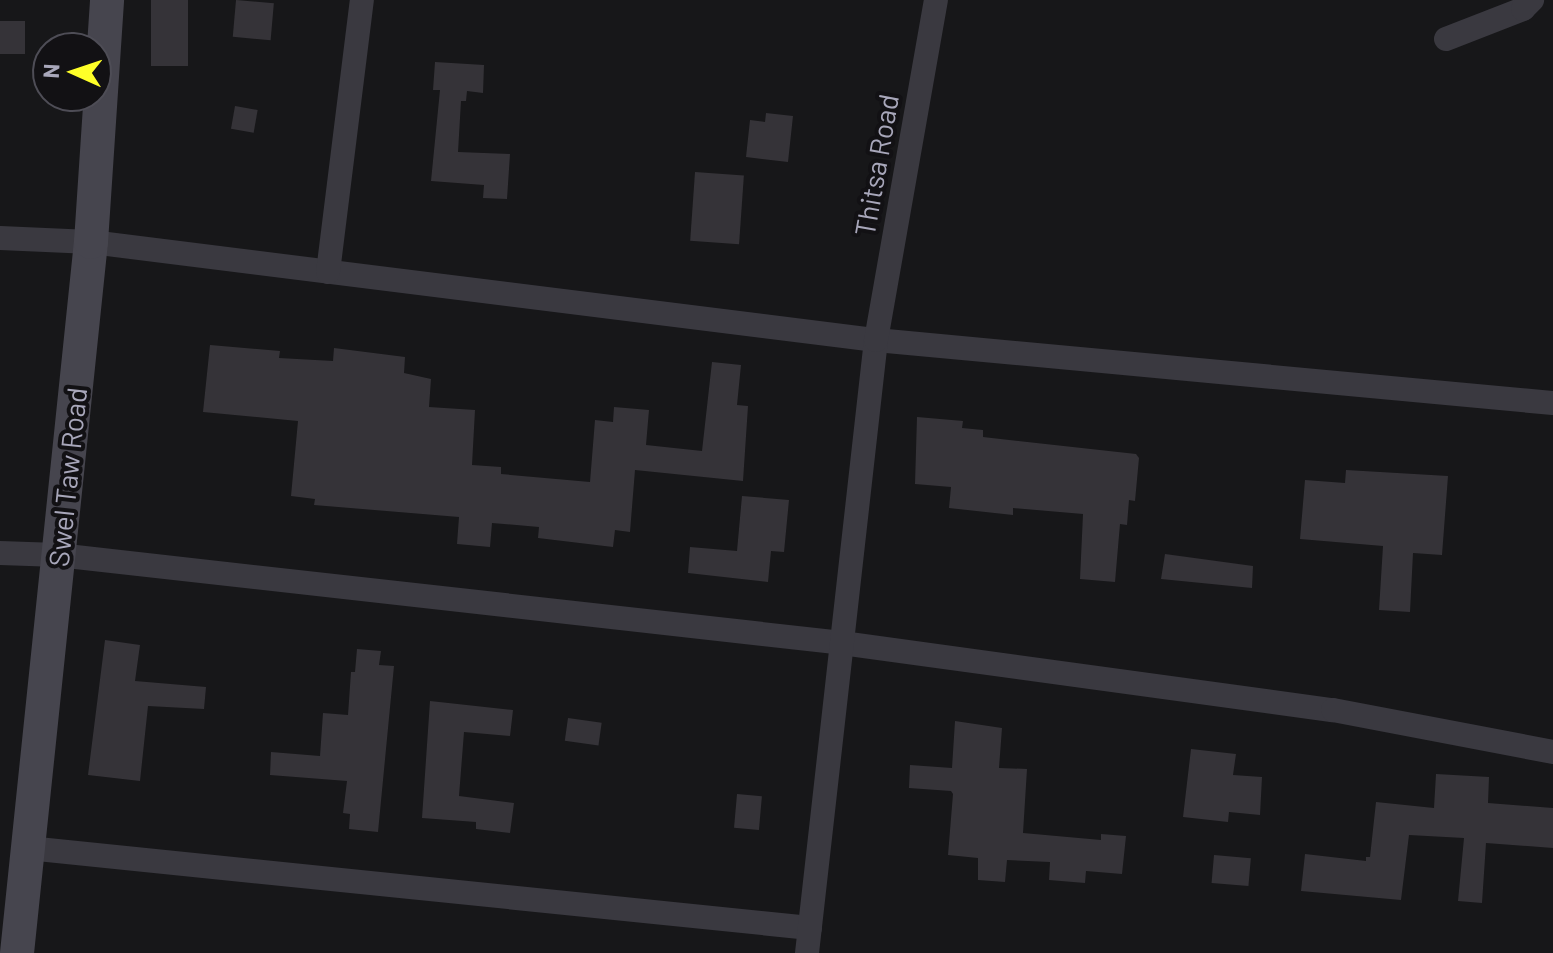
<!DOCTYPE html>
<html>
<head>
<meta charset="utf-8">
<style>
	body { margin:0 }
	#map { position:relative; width:1553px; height:953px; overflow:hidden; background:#171719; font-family:Barlow,sans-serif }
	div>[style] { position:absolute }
	.building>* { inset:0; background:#353338; transform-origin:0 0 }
	.street>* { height:24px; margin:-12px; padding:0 12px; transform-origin:12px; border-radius:12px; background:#3a3940 }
	.secondary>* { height:34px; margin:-17px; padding:0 17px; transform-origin:17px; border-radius:17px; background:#46454e }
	span { translate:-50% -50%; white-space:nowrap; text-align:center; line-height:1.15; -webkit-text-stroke:8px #121114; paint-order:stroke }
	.street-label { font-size:28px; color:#a8a7ba }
	.north { position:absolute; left:32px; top:32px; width:80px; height:80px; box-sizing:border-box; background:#121114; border:2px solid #4e4d56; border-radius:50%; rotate:273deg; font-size:22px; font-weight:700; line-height:32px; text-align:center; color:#a8a7ba }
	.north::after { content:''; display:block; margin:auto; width:28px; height:36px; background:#feff28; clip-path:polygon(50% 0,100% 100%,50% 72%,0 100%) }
</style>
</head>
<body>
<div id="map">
	<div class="building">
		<i style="left:151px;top:0;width:37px;height:66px"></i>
		<i style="left:236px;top:0;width:38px;height:37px;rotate:5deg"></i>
		<i style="left:0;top:21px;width:25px;height:33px"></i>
		<i style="clip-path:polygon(435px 62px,484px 65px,483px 93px,467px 91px,466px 101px,461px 101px,458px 152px,510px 154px,507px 199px,483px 198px,484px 185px,431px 181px,440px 90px,433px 90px)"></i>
		<i style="left:235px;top:106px;width:23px;height:23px;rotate:10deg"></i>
		<i style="clip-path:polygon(766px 113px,793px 116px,788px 162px,746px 157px,750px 120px,765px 122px)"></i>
		<i style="left:695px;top:172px;width:49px;height:69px;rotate:4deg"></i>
		<i style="clip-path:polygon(210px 345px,280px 351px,279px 358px,333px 361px,334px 348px,405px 357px,404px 373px,431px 379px,429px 407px,475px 410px,472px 465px,501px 467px,501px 474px,590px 482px,595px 420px,613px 422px,614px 407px,649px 410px,646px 445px,702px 451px,712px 362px,741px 365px,737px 405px,748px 406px,743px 481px,635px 470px,630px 532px,615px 530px,613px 547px,538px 538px,539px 527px,492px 523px,490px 547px,457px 544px,459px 517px,314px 505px,315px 499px,291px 496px,298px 421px,203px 412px)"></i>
		<i style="clip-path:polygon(917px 417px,963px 421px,962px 428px,983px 430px,983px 437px,1136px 454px,1139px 458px,1135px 501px,1129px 500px,1127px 525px,1120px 524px,1115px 582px,1080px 579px,1083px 514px,1013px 508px,1013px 515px,949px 508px,951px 487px,915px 484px)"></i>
		<i style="clip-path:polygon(1346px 470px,1448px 476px,1442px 555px,1413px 553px,1410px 612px,1379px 610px,1383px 546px,1300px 539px,1305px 480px,1345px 483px)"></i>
		<i style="clip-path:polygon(742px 496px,789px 500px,784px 552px,771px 551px,768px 582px,688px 573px,690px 547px,737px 551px)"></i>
		<i style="clip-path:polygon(1165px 554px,1253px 566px,1252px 588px,1161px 579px)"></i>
		<i style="clip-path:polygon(105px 640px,140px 645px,135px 681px,206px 687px,204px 709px,148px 706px,140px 781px,88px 775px)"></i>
		<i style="clip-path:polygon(357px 649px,381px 651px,379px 665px,394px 666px,378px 832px,349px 829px,350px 814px,343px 813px,347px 781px,270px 775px,271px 752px,320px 756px,323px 713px,348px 715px,351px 672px,355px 672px)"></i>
		<i style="clip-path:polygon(430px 701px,513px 710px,510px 736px,464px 732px,459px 796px,514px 803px,510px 833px,476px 829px,476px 822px,422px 818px)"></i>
		<i style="left:568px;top:718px;width:34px;height:23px;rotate:8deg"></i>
		<i style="clip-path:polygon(955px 721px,1002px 728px,999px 768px,1027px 769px,1023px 833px,1101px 840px,1101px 834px,1126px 836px,1122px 874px,1086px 871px,1085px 883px,1049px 880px,1050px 862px,1007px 860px,1005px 882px,978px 880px,978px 858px,948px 855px,953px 794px,951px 791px,909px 788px,910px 765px,952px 768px)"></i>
		<i style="clip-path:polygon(1191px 749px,1236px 754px,1233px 775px,1262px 777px,1260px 815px,1229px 812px,1228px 822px,1183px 817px)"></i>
		<i style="clip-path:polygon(1436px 774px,1489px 777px,1488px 803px,1553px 808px,1553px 848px,1486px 843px,1482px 903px,1458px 901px,1464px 838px,1409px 835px,1401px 900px,1301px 891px,1305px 854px,1366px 861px,1366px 857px,1370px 857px,1376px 802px,1434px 808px)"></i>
		<i style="left:737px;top:794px;width:25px;height:34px;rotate:5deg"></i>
		<i style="left:1214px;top:855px;width:37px;height:28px;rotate:5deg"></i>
	</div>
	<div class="street">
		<i style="left:1446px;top:39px;width:83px;rotate:-21.3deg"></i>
		<i style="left:1523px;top:9px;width:13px;rotate:-45deg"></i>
		<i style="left:0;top:238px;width:91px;rotate:2.5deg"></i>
		<i style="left:91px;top:242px;width:791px;rotate:7.12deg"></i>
		<i style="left:876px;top:340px;width:680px;rotate:5.32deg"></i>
		<i style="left:328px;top:272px;width:274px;rotate:-82.9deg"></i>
		<i style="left:0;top:553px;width:58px;rotate:2deg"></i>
		<i style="left:58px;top:555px;width:789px;rotate:6.4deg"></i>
		<i style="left:842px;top:643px;width:496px;rotate:7.8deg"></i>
		<i style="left:1333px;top:710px;width:224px;rotate:10.8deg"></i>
		<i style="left:28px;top:848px;width:786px;rotate:5.84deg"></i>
		<i style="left:807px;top:953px;width:617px;rotate:-83.58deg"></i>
		<i style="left:876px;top:340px;width:345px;rotate:-80deg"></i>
	</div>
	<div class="secondary">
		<i style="left:17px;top:953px;width:715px;rotate:-84.06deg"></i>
		<i style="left:91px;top:242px;width:243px;rotate:-86.2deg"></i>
	</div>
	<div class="street-label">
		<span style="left:876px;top:165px;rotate:-80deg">Thitsa Road</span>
		<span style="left:67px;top:477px;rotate:-84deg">Swel Taw Road</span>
	</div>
	<div class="north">N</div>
</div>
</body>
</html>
